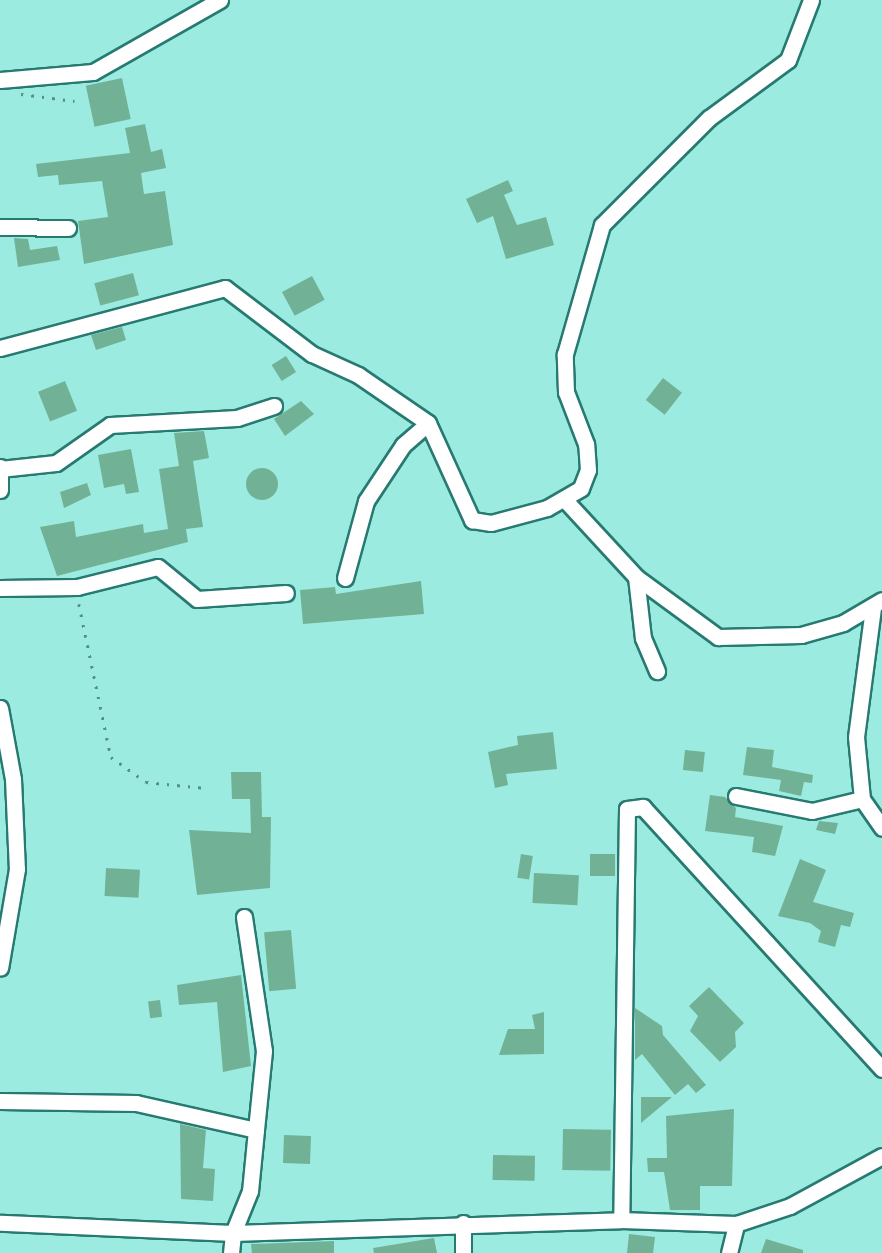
<!DOCTYPE html>
<html>
<head>
<meta charset="utf-8">
<style>
	body { margin:0 }
	#map { position:relative; width:882px; height:1253px; overflow:hidden; background:#9cebe0; font-family:"Roboto Condensed",sans-serif }
	div>[style] { position:absolute }
	.building>* { inset:0; background:#71b296; transform-origin:0 0 }
	.round { border-radius:50% }
	.path>* { height:2.5px; margin-top:-1.25px; transform-origin:0; background:repeating-linear-gradient(90deg,#568f88 0 2.5px,transparent 0 10.5px) }
	.roads { filter:drop-shadow(2px 0 #277a71) drop-shadow(-2px 0 #277a71) drop-shadow(0 2px #277a71) drop-shadow(0 -2px #277a71) }
	.minor>* { height:15px; margin:-7.5px; padding:0 7.5px; transform-origin:7.5px; border-radius:7.5px; background:#fff }
	span { translate:-50% -50%; white-space:nowrap; text-align:center; line-height:1.15; -webkit-text-stroke:9px #9cebe0; paint-order:stroke }
</style>
</head>
<body>
<div id="map">
	<div class="building">
		<i style="left:122px;top:78px;width:42px;height:37px;rotate:78deg"></i>
		<i style="clip-path:polygon(145px 124px,151px 152px,162px 149px,166px 168px,141px 173px,144px 194px,165px 191px,173px 245px,84px 264px,78px 221px,108px 217px,102px 181px,59px 185px,58px 175px,38px 177px,36px 164px,130px 153px,125px 128px)"></i>
		<i style="clip-path:polygon(508px 180px,513px 191px,504px 195px,517px 225px,546px 217px,554px 245px,506px 259px,493px 216px,477px 223px,466px 199px)"></i>
		<i style="clip-path:polygon(14px 238px,28px 239px,30px 250px,57px 246px,60px 260px,18px 267px)"></i>
		<i style="left:133px;top:273px;width:23px;height:40px;rotate:75deg"></i>
		<i style="left:312px;top:276px;width:27px;height:34px;rotate:62deg"></i>
		<i style="clip-path:polygon(122px 327px,126px 340px,96px 350px,91px 335px)"></i>
		<i style="left:286px;top:356px;width:19px;height:17px;rotate:58deg"></i>
		<i style="left:663px;top:378px;width:24px;height:28px;rotate:38deg"></i>
		<i style="left:65px;top:381px;width:32px;height:29px;rotate:68deg"></i>
		<i style="clip-path:polygon(301px 401px,314px 414px,285px 436px,274px 419px)"></i>
		<i style="clip-path:polygon(204px 431px,209px 458px,193px 461px,203px 527px,186px 529px,188px 542px,57px 576px,40px 527px,74px 521px,76px 537px,143px 524px,144px 533px,168px 529px,159px 469px,179px 466px,174px 433px)"></i>
		<i style="clip-path:polygon(131px 449px,139px 492px,126px 494px,124px 484px,104px 488px,98px 455px)"></i>
		<i class="round" style="left:246px;top:468px;width:32px;height:32px"></i>
		<i style="clip-path:polygon(87px 483px,91px 495px,64px 508px,60px 492px)"></i>
		<i style="clip-path:polygon(421px 581px,424px 614px,303px 624px,300px 590px,335px 587px,336px 594px)"></i>
		<i style="clip-path:polygon(553px 732px,557px 769px,506px 774px,508px 785px,495px 788px,488px 752px,518px 745px,517px 736px)"></i>
		<i style="clip-path:polygon(747px 747px,774px 750px,772px 767px,813px 775px,812px 783px,804px 782px,801px 796px,779px 791px,781px 780px,743px 775px)"></i>
		<i style="left:685px;top:750px;width:20px;height:20px;rotate:6deg"></i>
		<i style="clip-path:polygon(231px 772px,261px 772px,262px 817px,271px 817px,270px 888px,197px 895px,189px 830px,251px 833px,250px 799px,232px 799px)"></i>
		<i style="clip-path:polygon(710px 795px,725px 797px,736px 808px,735px 817px,783px 826px,775px 856px,752px 852px,754px 837px,705px 831px)"></i>
		<i style="clip-path:polygon(819px 821px,838px 823px,835px 834px,816px 830px)"></i>
		<i style="left:521px;top:854px;width:12px;height:24px;rotate:9deg"></i>
		<i style="left:590px;top:854px;width:25px;height:22px"></i>
		<i style="clip-path:polygon(800px 859px,826px 870px,813px 902px,854px 913px,850px 927px,841px 925px,835px 947px,818px 942px,821px 931px,810px 923px,778px 916px)"></i>
		<i style="left:106px;top:868px;width:34px;height:28px;rotate:3deg"></i>
		<i style="left:534px;top:873px;width:45px;height:30px;rotate:3deg"></i>
		<i style="left:291px;top:930px;width:59px;height:27px;rotate:85deg"></i>
		<i style="clip-path:polygon(241px 975px,251px 1066px,223px 1072px,217px 1002px,179px 1005px,177px 985px)"></i>
		<i style="clip-path:polygon(709px 987px,744px 1023px,735px 1032px,736px 1047px,720px 1062px,690px 1031px,698px 1016px,689px 1006px)"></i>
		<i style="left:160px;top:1000px;width:17px;height:12px;rotate:83deg"></i>
		<i style="clip-path:polygon(635px 1008px,662px 1026px,663px 1035px,706px 1085px,696px 1093px,688px 1084px,675px 1095px,642px 1054px,635px 1060px)"></i>
		<i style="clip-path:polygon(544px 1012px,544px 1054px,499px 1055px,508px 1029px,535px 1029px,532px 1015px)"></i>
		<i style="clip-path:polygon(641px 1097px,672px 1097px,641px 1123px)"></i>
		<i style="clip-path:polygon(734px 1109px,732px 1186px,700px 1186px,700px 1210px,670px 1210px,664px 1172px,648px 1172px,647px 1158px,667px 1158px,666px 1116px)"></i>
		<i style="clip-path:polygon(180px 1124px,206px 1130px,203px 1168px,215px 1169px,213px 1201px,181px 1199px)"></i>
		<i style="left:563px;top:1129px;width:48px;height:41px;rotate:1deg"></i>
		<i style="left:284px;top:1135px;width:27px;height:28px;rotate:2deg"></i>
		<i style="left:493px;top:1155px;width:42px;height:25px;rotate:1deg"></i>
		<i style="clip-path:polygon(629px 1234px,655px 1237px,653px 1253px,627px 1253px)"></i>
		<i style="clip-path:polygon(434px 1238px,437px 1253px,374px 1253px,373px 1248px)"></i>
		<i style="clip-path:polygon(766px 1239px,803px 1250px,803px 1253px,761px 1253px)"></i>
		<i style="clip-path:polygon(334px 1241px,334px 1253px,252px 1253px,251px 1244px)"></i>
	</div>
	<div class="path">
		<i style="left:21px;top:94px;width:54px;rotate:7.4deg"></i>
		<i style="left:79px;top:604px;width:156px;rotate:78.2deg"></i>
		<i style="left:111px;top:757px;width:43px;rotate:35.5deg"></i>
		<i style="left:146px;top:782px;width:60px;rotate:5.7deg"></i>
	</div>
	<div class="roads">
		<div class="minor">
			<i style="left:0;top:80px;width:93px;rotate:-4.9deg"></i>
			<i style="left:93px;top:72px;width:146px;rotate:-29.6deg"></i>
			<i style="left:0;top:227px;width:68px;rotate:0.8deg"></i>
			<i style="left:0;top:348px;width:233px;rotate:-14.9deg"></i>
			<i style="left:225px;top:288px;width:109px;rotate:37.2deg"></i>
			<i style="left:312px;top:354px;width:51px;rotate:24.5deg"></i>
			<i style="left:358px;top:375px;width:85px;rotate:34.4deg"></i>
			<i style="left:428px;top:423px;width:107px;rotate:65.6deg"></i>
			<i style="left:472px;top:520px;width:19px;rotate:9deg"></i>
			<i style="left:491px;top:523px;width:58px;rotate:-15deg"></i>
			<i style="left:547px;top:508px;width:39px;rotate:-30deg"></i>
			<i style="left:581px;top:488px;width:19px;rotate:-69deg"></i>
			<i style="left:588px;top:470px;width:26px;rotate:-94deg"></i>
			<i style="left:586px;top:444px;width:56px;rotate:-111deg"></i>
			<i style="left:566px;top:392px;width:38px;rotate:-92deg"></i>
			<i style="left:565px;top:354px;width:134px;rotate:-74deg"></i>
			<i style="left:602px;top:225px;width:151px;rotate:-45deg"></i>
			<i style="left:709px;top:118px;width:98px;rotate:-36.3deg"></i>
			<i style="left:788px;top:60px;width:64px;rotate:-69deg"></i>
			<i style="left:0;top:467px;width:23px;rotate:90deg"></i>
			<i style="left:0;top:469px;width:56px;rotate:-6.1deg"></i>
			<i style="left:56px;top:463px;width:66px;rotate:-35.1deg"></i>
			<i style="left:110px;top:425px;width:127px;rotate:-3.2deg"></i>
			<i style="left:237px;top:418px;width:39px;rotate:-18deg"></i>
			<i style="left:565px;top:500px;width:105px;rotate:47.3deg"></i>
			<i style="left:636px;top:577px;width:102px;rotate:36.2deg"></i>
			<i style="left:718px;top:637px;width:83px;rotate:-1.4deg"></i>
			<i style="left:801px;top:635px;width:44px;rotate:-15.9deg"></i>
			<i style="left:843px;top:623px;width:45px;rotate:-30.5deg"></i>
			<i style="left:636px;top:577px;width:61px;rotate:83.5deg"></i>
			<i style="left:643px;top:638px;width:36px;rotate:67deg"></i>
			<i style="left:345px;top:578px;width:80px;rotate:-74.7deg"></i>
			<i style="left:366px;top:501px;width:67px;rotate:-56.5deg"></i>
			<i style="left:403px;top:445px;width:33px;rotate:-41deg"></i>
			<i style="left:0;top:588px;width:77px;rotate:-0.7deg"></i>
			<i style="left:77px;top:587px;width:83px;rotate:-13.9deg"></i>
			<i style="left:158px;top:567px;width:50px;rotate:39.4deg"></i>
			<i style="left:197px;top:599px;width:89px;rotate:-3.9deg"></i>
			<i style="left:0;top:708px;width:72px;rotate:79.6deg"></i>
			<i style="left:13px;top:779px;width:90px;rotate:87.5deg"></i>
			<i style="left:17px;top:869px;width:100px;rotate:99.7deg"></i>
			<i style="left:736px;top:796px;width:77px;rotate:11.2deg"></i>
			<i style="left:812px;top:811px;width:51px;rotate:-13.5deg"></i>
			<i style="left:862px;top:799px;width:62px;rotate:-95.5deg"></i>
			<i style="left:856px;top:737px;width:131px;rotate:-82.5deg"></i>
			<i style="left:862px;top:799px;width:35px;rotate:55deg"></i>
			<i style="left:244px;top:917px;width:135px;rotate:81.5deg"></i>
			<i style="left:264px;top:1051px;width:79px;rotate:95.8deg"></i>
			<i style="left:882px;top:1069px;width:355px;rotate:-132.4deg"></i>
			<i style="left:643px;top:807px;width:16px;rotate:173deg"></i>
			<i style="left:627px;top:809px;width:411px;rotate:90.8deg"></i>
			<i style="left:621px;top:1220px;width:115px;rotate:2deg"></i>
			<i style="left:736px;top:1224px;width:57px;rotate:-18.4deg"></i>
			<i style="left:790px;top:1206px;width:105px;rotate:-28.5deg"></i>
			<i style="left:0;top:1101px;width:136px;rotate:0.8deg"></i>
			<i style="left:136px;top:1103px;width:123px;rotate:12.7deg"></i>
			<i style="left:256px;top:1130px;width:61px;rotate:95.6deg"></i>
			<i style="left:250px;top:1191px;width:45px;rotate:112deg"></i>
			<i style="left:233px;top:1233px;width:233px;rotate:-177.5deg"></i>
			<i style="left:231px;top:1253px;width:20px;rotate:-84deg"></i>
			<i style="left:233px;top:1233px;width:388px;rotate:-1.9deg"></i>
			<i style="left:463px;top:1253px;width:30px;rotate:-90deg"></i>
			<i style="left:729px;top:1253px;width:30px;rotate:-76deg"></i>
		</div>
	</div>
</div>
</body>
</html>
